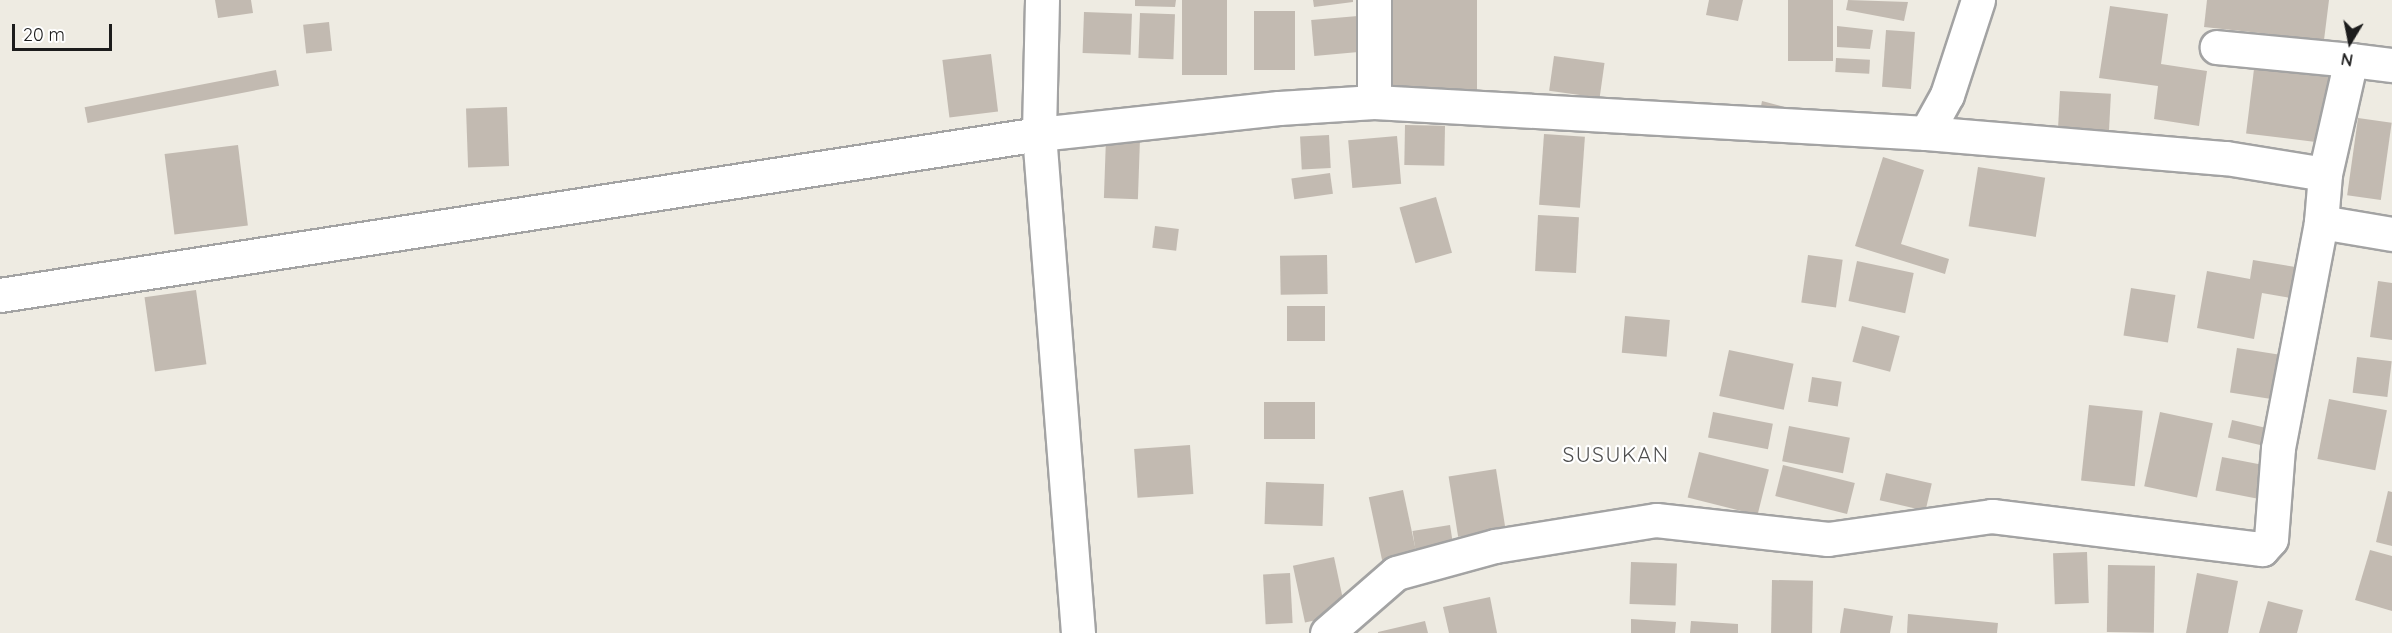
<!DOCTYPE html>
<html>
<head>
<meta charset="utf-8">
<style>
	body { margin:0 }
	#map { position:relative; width:2392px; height:633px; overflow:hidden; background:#eeebe2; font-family:Quicksand,sans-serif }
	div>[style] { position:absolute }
	.building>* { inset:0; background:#c2bab1; transform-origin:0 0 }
	.roads { filter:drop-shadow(2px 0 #a3a3a3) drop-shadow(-2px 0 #a3a3a3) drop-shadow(0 2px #a3a3a3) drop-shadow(0 -2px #a3a3a3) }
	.minor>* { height:33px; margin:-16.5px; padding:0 16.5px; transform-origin:16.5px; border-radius:16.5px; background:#fff }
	span { translate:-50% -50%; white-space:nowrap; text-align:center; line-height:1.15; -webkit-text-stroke:4.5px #fff; paint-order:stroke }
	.quarter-label { font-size:21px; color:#4f4f4f; letter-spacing:1.5px }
	.north { position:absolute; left:2320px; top:12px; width:60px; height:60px; -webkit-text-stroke:4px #fff; paint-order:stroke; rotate:190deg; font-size:16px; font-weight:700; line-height:24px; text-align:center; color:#1c1c1c }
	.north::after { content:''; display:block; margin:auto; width:21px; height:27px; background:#1c1c1c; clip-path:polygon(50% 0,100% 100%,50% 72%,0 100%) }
	.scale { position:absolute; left:12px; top:24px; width:100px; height:27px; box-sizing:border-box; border:3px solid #1c1c1c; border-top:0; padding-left:8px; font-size:18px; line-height:21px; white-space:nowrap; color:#1c1c1c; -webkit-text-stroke:4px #fff; paint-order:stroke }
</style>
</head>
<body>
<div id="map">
	<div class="building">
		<i style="clip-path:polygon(215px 0,251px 0,253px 13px,218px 18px)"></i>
		<i style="clip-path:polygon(1135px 0,1176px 0,1175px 7px,1135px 6px)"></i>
		<i style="left:1182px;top:0;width:45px;height:75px"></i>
		<i style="clip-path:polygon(1313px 0,1353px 0,1353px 2px,1314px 7px)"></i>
		<i style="left:1391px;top:0;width:86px;height:92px"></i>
		<i style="clip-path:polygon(1709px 0,1743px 0,1738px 21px,1706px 15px)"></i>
		<i style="left:1788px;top:0;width:45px;height:61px"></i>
		<i style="clip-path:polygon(1848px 0,1908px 2px,1904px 21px,1846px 10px)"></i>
		<i style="clip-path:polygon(2207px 0,2329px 0,2324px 40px,2204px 27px)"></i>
		<i style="clip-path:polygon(2110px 6px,2168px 14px,2161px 64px,2207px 71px,2199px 126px,2154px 119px,2158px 86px,2099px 78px)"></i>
		<i style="left:1254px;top:11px;width:41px;height:59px"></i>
		<i style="left:1084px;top:12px;width:48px;height:41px;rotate:2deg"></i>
		<i style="left:1140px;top:13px;width:35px;height:45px;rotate:2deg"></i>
		<i style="left:1358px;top:16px;width:36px;height:47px;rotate:85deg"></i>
		<i style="left:329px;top:22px;width:29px;height:26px;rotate:84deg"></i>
		<i style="clip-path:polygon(1837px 26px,1873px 30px,1870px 49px,1837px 47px)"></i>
		<i style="left:1886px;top:30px;width:29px;height:57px;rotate:4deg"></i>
		<i style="left:991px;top:54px;width:58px;height:49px;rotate:83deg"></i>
		<i style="left:1554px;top:56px;width:51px;height:35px;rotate:8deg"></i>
		<i style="left:1836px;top:58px;width:34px;height:14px;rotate:3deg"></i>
		<i style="left:2255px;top:61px;width:82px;height:73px;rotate:7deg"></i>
		<i style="left:276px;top:70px;width:16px;height:195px;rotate:79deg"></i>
		<i style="left:2060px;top:91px;width:51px;height:41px;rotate:3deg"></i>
		<i style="clip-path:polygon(1762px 101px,1800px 111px,1759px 117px)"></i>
		<i style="left:507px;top:107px;width:59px;height:41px;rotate:88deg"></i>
		<i style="left:2358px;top:118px;width:34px;height:78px;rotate:8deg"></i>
		<i style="left:1405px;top:125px;width:40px;height:40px;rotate:1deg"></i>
		<i style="left:1544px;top:134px;width:41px;height:71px;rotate:4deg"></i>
		<i style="left:1329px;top:135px;width:33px;height:29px;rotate:87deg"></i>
		<i style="left:1397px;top:136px;width:48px;height:49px;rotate:85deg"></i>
		<i style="left:1106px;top:138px;width:34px;height:60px;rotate:2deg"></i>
		<i style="left:238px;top:145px;width:81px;height:74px;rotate:83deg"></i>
		<i style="clip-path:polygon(1883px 157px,1924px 170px,1901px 244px,1949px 259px,1945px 274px,1855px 246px)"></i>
		<i style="left:1978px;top:167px;width:68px;height:60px;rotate:9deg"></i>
		<i style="left:1330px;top:173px;width:21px;height:39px;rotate:82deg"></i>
		<i style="left:1436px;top:197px;width:58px;height:38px;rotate:74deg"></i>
		<i style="left:1538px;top:215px;width:41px;height:56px;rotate:3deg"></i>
		<i style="left:1155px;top:226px;width:24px;height:22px;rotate:7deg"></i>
		<i style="left:1327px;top:255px;width:39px;height:47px;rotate:89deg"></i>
		<i style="left:1808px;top:255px;width:35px;height:48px;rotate:8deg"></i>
		<i style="clip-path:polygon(2253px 260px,2302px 268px,2296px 299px,2262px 293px,2254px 339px,2197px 328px,2207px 271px,2250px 279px)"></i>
		<i style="left:1857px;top:261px;width:58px;height:41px;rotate:12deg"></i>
		<i style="clip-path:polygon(2378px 281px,2392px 283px,2392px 340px,2370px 337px)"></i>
		<i style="left:2131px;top:288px;width:45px;height:48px;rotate:9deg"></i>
		<i style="left:196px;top:290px;width:75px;height:52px;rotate:82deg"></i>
		<i style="left:1287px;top:306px;width:38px;height:35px"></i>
		<i style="left:1625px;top:316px;width:45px;height:37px;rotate:5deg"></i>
		<i style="left:1862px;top:326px;width:39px;height:37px;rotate:15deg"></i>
		<i style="left:2237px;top:348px;width:45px;height:45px;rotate:9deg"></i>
		<i style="left:1729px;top:350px;width:66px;height:47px;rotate:12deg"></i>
		<i style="left:2357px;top:357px;width:35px;height:36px;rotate:7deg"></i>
		<i style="left:1812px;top:377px;width:30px;height:25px;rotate:9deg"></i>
		<i style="left:2329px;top:399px;width:59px;height:61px;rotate:11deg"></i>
		<i style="left:1264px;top:402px;width:51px;height:37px"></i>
		<i style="left:2089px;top:405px;width:54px;height:76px;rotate:6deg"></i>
		<i style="left:1713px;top:412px;width:61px;height:26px;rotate:11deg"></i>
		<i style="left:2160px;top:412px;width:54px;height:76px;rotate:12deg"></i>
		<i style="left:2232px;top:420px;width:43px;height:18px;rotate:13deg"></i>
		<i style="left:1789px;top:426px;width:62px;height:36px;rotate:11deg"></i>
		<i style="left:1190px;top:445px;width:49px;height:56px;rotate:86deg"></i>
		<i style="left:1699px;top:452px;width:72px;height:47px;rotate:14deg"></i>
		<i style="left:2222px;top:457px;width:42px;height:34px;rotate:11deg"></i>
		<i style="left:1783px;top:465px;width:74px;height:32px;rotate:14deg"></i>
		<i style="left:1496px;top:469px;width:61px;height:48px;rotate:81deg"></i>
		<i style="left:1886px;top:473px;width:47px;height:28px;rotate:13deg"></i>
		<i style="left:1266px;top:482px;width:58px;height:42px;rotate:2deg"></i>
		<i style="left:1403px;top:490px;width:64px;height:35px;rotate:78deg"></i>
		<i style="clip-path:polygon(2388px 491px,2392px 492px,2392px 546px,2376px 542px)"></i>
		<i style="left:1450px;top:525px;width:31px;height:38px;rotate:81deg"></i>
		<i style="clip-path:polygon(2370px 550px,2392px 556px,2392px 611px,2355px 600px)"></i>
		<i style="left:2087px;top:552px;width:51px;height:34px;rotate:88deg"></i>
		<i style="left:1334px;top:557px;width:58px;height:42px;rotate:78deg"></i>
		<i style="left:1631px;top:562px;width:46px;height:42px;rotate:2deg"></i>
		<i style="left:2108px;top:565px;width:47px;height:67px;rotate:1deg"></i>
		<i style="left:1290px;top:573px;width:50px;height:27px;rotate:87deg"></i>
		<i style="clip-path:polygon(2197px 573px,2238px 581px,2228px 633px,2186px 633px)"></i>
		<i style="left:1772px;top:580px;width:41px;height:53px;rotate:1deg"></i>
		<i style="clip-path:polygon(1490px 597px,1497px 633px,1449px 633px,1443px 607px)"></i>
		<i style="clip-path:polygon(2268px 601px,2303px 610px,2297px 633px,2259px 633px)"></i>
		<i style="clip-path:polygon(1844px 608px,1893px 616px,1890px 633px,1840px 633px)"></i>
		<i style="clip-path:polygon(1908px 614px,1998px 623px,1997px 633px,1907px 633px)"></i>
		<i style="clip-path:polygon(1631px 619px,1676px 622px,1675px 633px,1631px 633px)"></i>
		<i style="clip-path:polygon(1425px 621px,1428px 633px,1378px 633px,1378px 632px)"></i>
		<i style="clip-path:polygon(1691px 621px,1738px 624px,1738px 633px,1690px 633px)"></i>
	</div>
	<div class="roads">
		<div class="minor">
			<i style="left:1042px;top:0;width:134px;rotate:91.3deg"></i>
			<i style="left:1039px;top:134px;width:501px;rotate:85.53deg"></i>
			<i style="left:1374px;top:0;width:102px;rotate:90deg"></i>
			<i style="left:2351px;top:60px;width:41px;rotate:7deg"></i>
			<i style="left:1926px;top:133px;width:301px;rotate:4.8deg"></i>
			<i style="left:2226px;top:158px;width:100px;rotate:9.2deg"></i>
			<i style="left:2321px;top:222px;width:72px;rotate:9.6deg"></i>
			<i style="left:0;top:295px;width:1051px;rotate:-8.81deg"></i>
			<i style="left:1039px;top:134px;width:241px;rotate:-6.2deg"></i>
			<i style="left:1279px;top:108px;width:95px;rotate:-3.6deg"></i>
			<i style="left:1374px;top:102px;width:553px;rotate:3.21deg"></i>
			<i style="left:1926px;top:133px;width:43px;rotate:-61.1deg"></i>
			<i style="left:1947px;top:95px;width:100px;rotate:-71.9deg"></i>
			<i style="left:1327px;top:633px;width:91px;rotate:-41deg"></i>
			<i style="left:1396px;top:573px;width:103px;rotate:-15.3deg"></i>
			<i style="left:1495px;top:546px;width:163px;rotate:-9.2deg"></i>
			<i style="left:1656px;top:520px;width:173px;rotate:6.3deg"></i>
			<i style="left:1828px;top:539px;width:166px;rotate:-8deg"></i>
			<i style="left:1992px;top:516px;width:272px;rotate:7deg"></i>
			<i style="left:2262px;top:549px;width:13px;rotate:-48deg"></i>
			<i style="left:2271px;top:539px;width:91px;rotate:-85.6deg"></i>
			<i style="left:2278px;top:448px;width:230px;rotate:-79.2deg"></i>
			<i style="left:2321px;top:222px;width:48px;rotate:-85.2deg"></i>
			<i style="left:2325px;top:174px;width:117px;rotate:-77.2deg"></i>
			<i style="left:2351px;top:60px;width:135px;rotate:-174.5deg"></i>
		</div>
	</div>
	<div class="quarter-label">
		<span style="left:1616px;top:454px">SUSUKAN</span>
	</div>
	<div class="north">N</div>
	<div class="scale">20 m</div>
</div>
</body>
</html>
